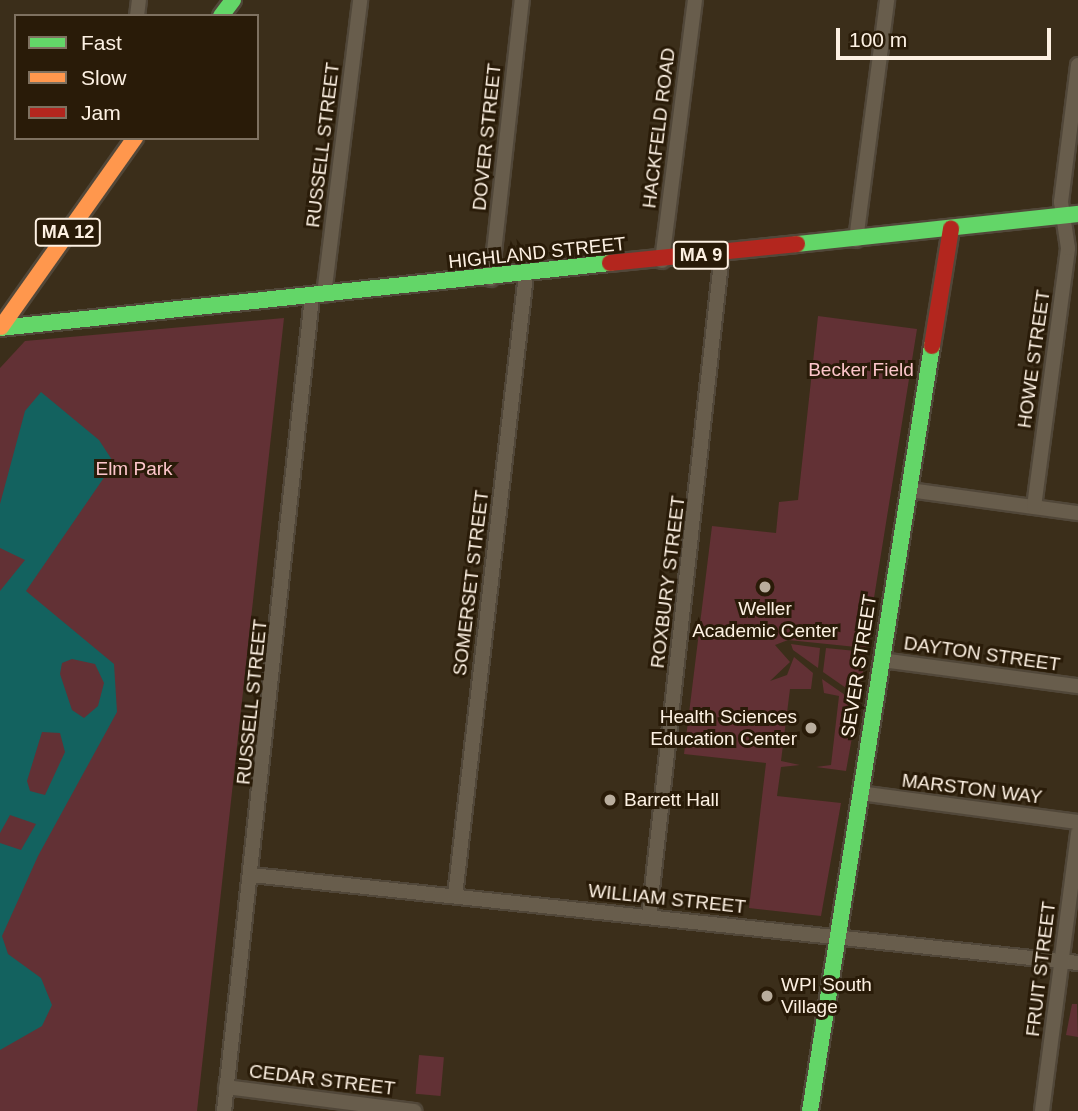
<!DOCTYPE html>
<html>
<head>
<meta charset="utf-8">
<style>
	body { margin:0 }
	#map { position:relative; width:1078px; height:1111px; overflow:hidden; background:#3b2e1a; font-family:Arial,sans-serif }
	div>[style] { position:absolute }
	.green>* { inset:0; background:#623135; transform-origin:0 0 }
	.water>* { inset:0; background:#13625f }
	.roads { filter:drop-shadow(2px 0 #514739) drop-shadow(-2px 0 #514739) drop-shadow(0 2px #514739) drop-shadow(0 -2px #514739) }
	.street>* { height:14px; margin:-7px; padding:0 7px; transform-origin:7px; border-radius:7px; background:#685d4c }
	.fast>* { height:16px; margin:-8px; padding:0 8px; transform-origin:8px; border-radius:8px; background:#63d668 }
	.slow>* { height:16px; margin:-8px; padding:0 8px; transform-origin:8px; border-radius:8px; background:#ff974d }
	.jam>* { height:16px; margin:-8px; padding:0 8px; transform-origin:8px; border-radius:8px; background:#b3261e }
	.dots>* { width:19px; height:19px; translate:-50% -50%; box-sizing:border-box; border:4px solid #291b08; border-radius:50% }
	span { translate:-50% -50%; white-space:nowrap; text-align:center; line-height:1.15; -webkit-text-stroke:6px #291b08; paint-order:stroke }
	.shield-label span { padding:2px 5px; background:#291b08; border:2px solid; border-radius:5px; -webkit-text-stroke-width:0 }
	.shield-label { font-size:18px; color:#fdf1e3; font-weight:700 }
	.street-label { font-size:19px; color:#fdf1e3 }
	.park-label { font-size:19px; color:#fdc6cb }
	.poi-label { font-size:19px; color:#fdf1e3 }
	.right { translate:-100% -50%; text-align:right }
	.left { translate:0 -50%; text-align:left }
	.legend { position:absolute; left:14px; top:14px; width:245px; height:126px; box-sizing:border-box; background:#291b08; border:2px solid #7e7160; margin:0; padding:9px 12px; list-style:none; font-size:21px; color:#fdf1e3 }
	.legend li { display:flex; align-items:center; gap:14px; height:35px }
	.legend b { width:35px; border:2px solid #7e7160 }
	.scale { position:absolute; left:836px; top:28px; width:215px; height:32px; box-sizing:border-box; border:4px solid #fdf1e3; border-top:0; padding-left:9px; font-size:21px; line-height:24px; white-space:nowrap; color:#fdf1e3; -webkit-text-stroke:5px #291b08; paint-order:stroke }
</style>
</head>
<body>
<div id="map">
	<div class="green">
		<i style="clip-path:polygon(818px 316px,917px 329px,866px 648px,788px 640px,775px 645px,790px 662px,770px 681px,787px 675px,794px 657px,813px 673px,811px 689px,790px 689px,781px 761px,800px 765px,781px 767px,777px 796px,841px 803px,821px 916px,749px 908px,766px 763px,684px 754px,712px 526px,776px 533px,779px 502px,798px 500px)"></i>
		<i style="clip-path:polygon(284px 318px,197px 1111px,0 1111px,0 368px,25px 341px)"></i>
		<i style="clip-path:polygon(791px 644px,820px 648px,818px 668px,793px 650px)"></i>
		<i style="clip-path:polygon(826px 648px,866px 652px,859px 697px,823px 672px)"></i>
		<i style="clip-path:polygon(822px 679px,858px 704px,846px 771px,816px 767px,831px 765px,839px 696px,824px 693px)"></i>
		<i style="clip-path:polygon(1072px 1004px,1077px 1004px,1078px 1037px,1066px 1035px)"></i>
		<i style="left:419px;top:1055px;width:25px;height:39px;rotate:5deg"></i>
	</div>
	<div class="water">
		<i style="clip-path:polygon(evenodd,41px 392px,99px 440px,114px 463px,26px 591px,114px 664px,117px 712px,38px 856px,2px 936px,8px 954px,41px 978px,52px 1005px,42px 1026px,0 1050px,0 843px,21px 850px,36px 824px,10px 815px,0 833px,0 591px,25px 560px,0 548px,0 504px,25px 411px,41px 392px,72px 659px,95px 664px,104px 683px,98px 706px,84px 718px,72px 710px,60px 674px,62px 663px,72px 659px,41px 392px,42px 732px,60px 733px,65px 752px,45px 795px,30px 791px,27px 781px,42px 732px)"></i>
	</div>
	<div class="roads">
		<div class="street">
			<i style="left:137px;top:16px;width:16px;rotate:-83deg"></i>
			<i style="left:856px;top:240px;width:242px;rotate:-82.6deg"></i>
			<i style="left:662px;top:261px;width:263px;rotate:-82.8deg"></i>
			<i style="left:491px;top:279px;width:281px;rotate:-83.7deg"></i>
			<i style="left:324px;top:295px;width:297px;rotate:-83deg"></i>
			<i style="left:909px;top:490px;width:171px;rotate:7.8deg"></i>
			<i style="left:1034px;top:507px;width:261px;rotate:-82.5deg"></i>
			<i style="left:1068px;top:248px;width:47px;rotate:-98.7deg"></i>
			<i style="left:1061px;top:202px;width:138px;rotate:-82.9deg"></i>
			<i style="left:882px;top:660px;width:198px;rotate:7.6deg"></i>
			<i style="left:860px;top:793px;width:220px;rotate:7.6deg"></i>
			<i style="left:252px;top:875px;width:831px;rotate:6.08deg"></i>
			<i style="left:455px;top:896px;width:625px;rotate:-83.48deg"></i>
			<i style="left:649px;top:917px;width:668px;rotate:-83.73deg"></i>
			<i style="left:226px;top:1087px;width:190px;rotate:7.3deg"></i>
			<i style="left:224px;top:1111px;width:819px;rotate:-83.83deg"></i>
			<i style="left:1042px;top:1111px;width:281px;rotate:-82.6deg"></i>
		</div>
		<div class="fast">
			<i style="left:221px;top:16px;width:20px;rotate:-53deg"></i>
			<i style="left:797px;top:244px;width:283px;rotate:-6.1deg"></i>
			<i style="left:0;top:328px;width:613px;rotate:-6.08deg"></i>
			<i style="left:810px;top:1111px;width:775px;rotate:-80.94deg"></i>
		</div>
		<div class="slow">
			<i style="left:1px;top:327px;width:232px;rotate:-54.7deg"></i>
		</div>
		<div class="jam">
			<i style="left:610px;top:263px;width:188px;rotate:-5.8deg"></i>
			<i style="left:932px;top:346px;width:119px;rotate:-80.8deg"></i>
		</div>
	</div>
	<div class="dots">
		<i style="left:765px;top:587px;background:#b9ad9d"></i>
		<i style="left:811px;top:728px;background:#b9ad9d"></i>
		<i style="left:610px;top:800px;background:#b9ad9d"></i>
		<i style="left:767px;top:996px;background:#b9ad9d"></i>
	</div>
	<div class="shield-label">
		<span style="left:68px;top:232px">MA 12</span>
		<span style="left:701px;top:255px">MA 9</span>
	</div>
	<div class="street-label">
		<span style="left:659px;top:128px;rotate:-83deg">HACKFELD ROAD</span>
		<span style="left:487px;top:137px;rotate:-84deg">DOVER STREET</span>
		<span style="left:323px;top:145px;rotate:-83deg">RUSSELL STREET</span>
		<span style="left:537px;top:253px;rotate:-6deg">HIGHLAND STREET</span>
		<span style="left:1034px;top:359px;rotate:-82deg">HOWE STREET</span>
		<span style="left:668px;top:582px;rotate:-83deg">ROXBURY STREET</span>
		<span style="left:471px;top:583px;rotate:-83deg">SOMERSET STREET</span>
		<span style="left:982px;top:654px;rotate:8deg">DAYTON STREET</span>
		<span style="left:859px;top:666px;rotate:-81deg">SEVER STREET</span>
		<span style="left:252px;top:702px;rotate:-84deg">RUSSELL STREET</span>
		<span style="left:972px;top:789px;rotate:7deg">MARSTON WAY</span>
		<span style="left:667px;top:899px;rotate:6deg">WILLIAM STREET</span>
		<span style="left:1041px;top:969px;rotate:-83deg">FRUIT STREET</span>
		<span style="left:322px;top:1080px;rotate:7deg">CEDAR STREET</span>
	</div>
	<div class="park-label">
		<span style="left:861px;top:370px">Becker Field</span>
		<span style="left:134px;top:469px">Elm Park</span>
	</div>
	<div class="poi-label">
		<span style="left:765px;top:620px">Weller<br>Academic Center</span>
		<span class="right" style="left:797px;top:728px">Health Sciences<br>Education Center</span>
		<span class="left" style="left:624px;top:800px">Barrett Hall</span>
		<span class="left" style="left:781px;top:996px">WPI South<br>Village</span>
	</div>
	<ul class="legend">
	<li><b style="height:9px;background:#63d668"></b>Fast</li>
	<li><b style="height:9px;background:#ff974d"></b>Slow</li>
	<li><b style="height:9px;background:#b3261e"></b>Jam</li>
	</ul>
	<div class="scale">100 m</div>
</div>
</body>
</html>
